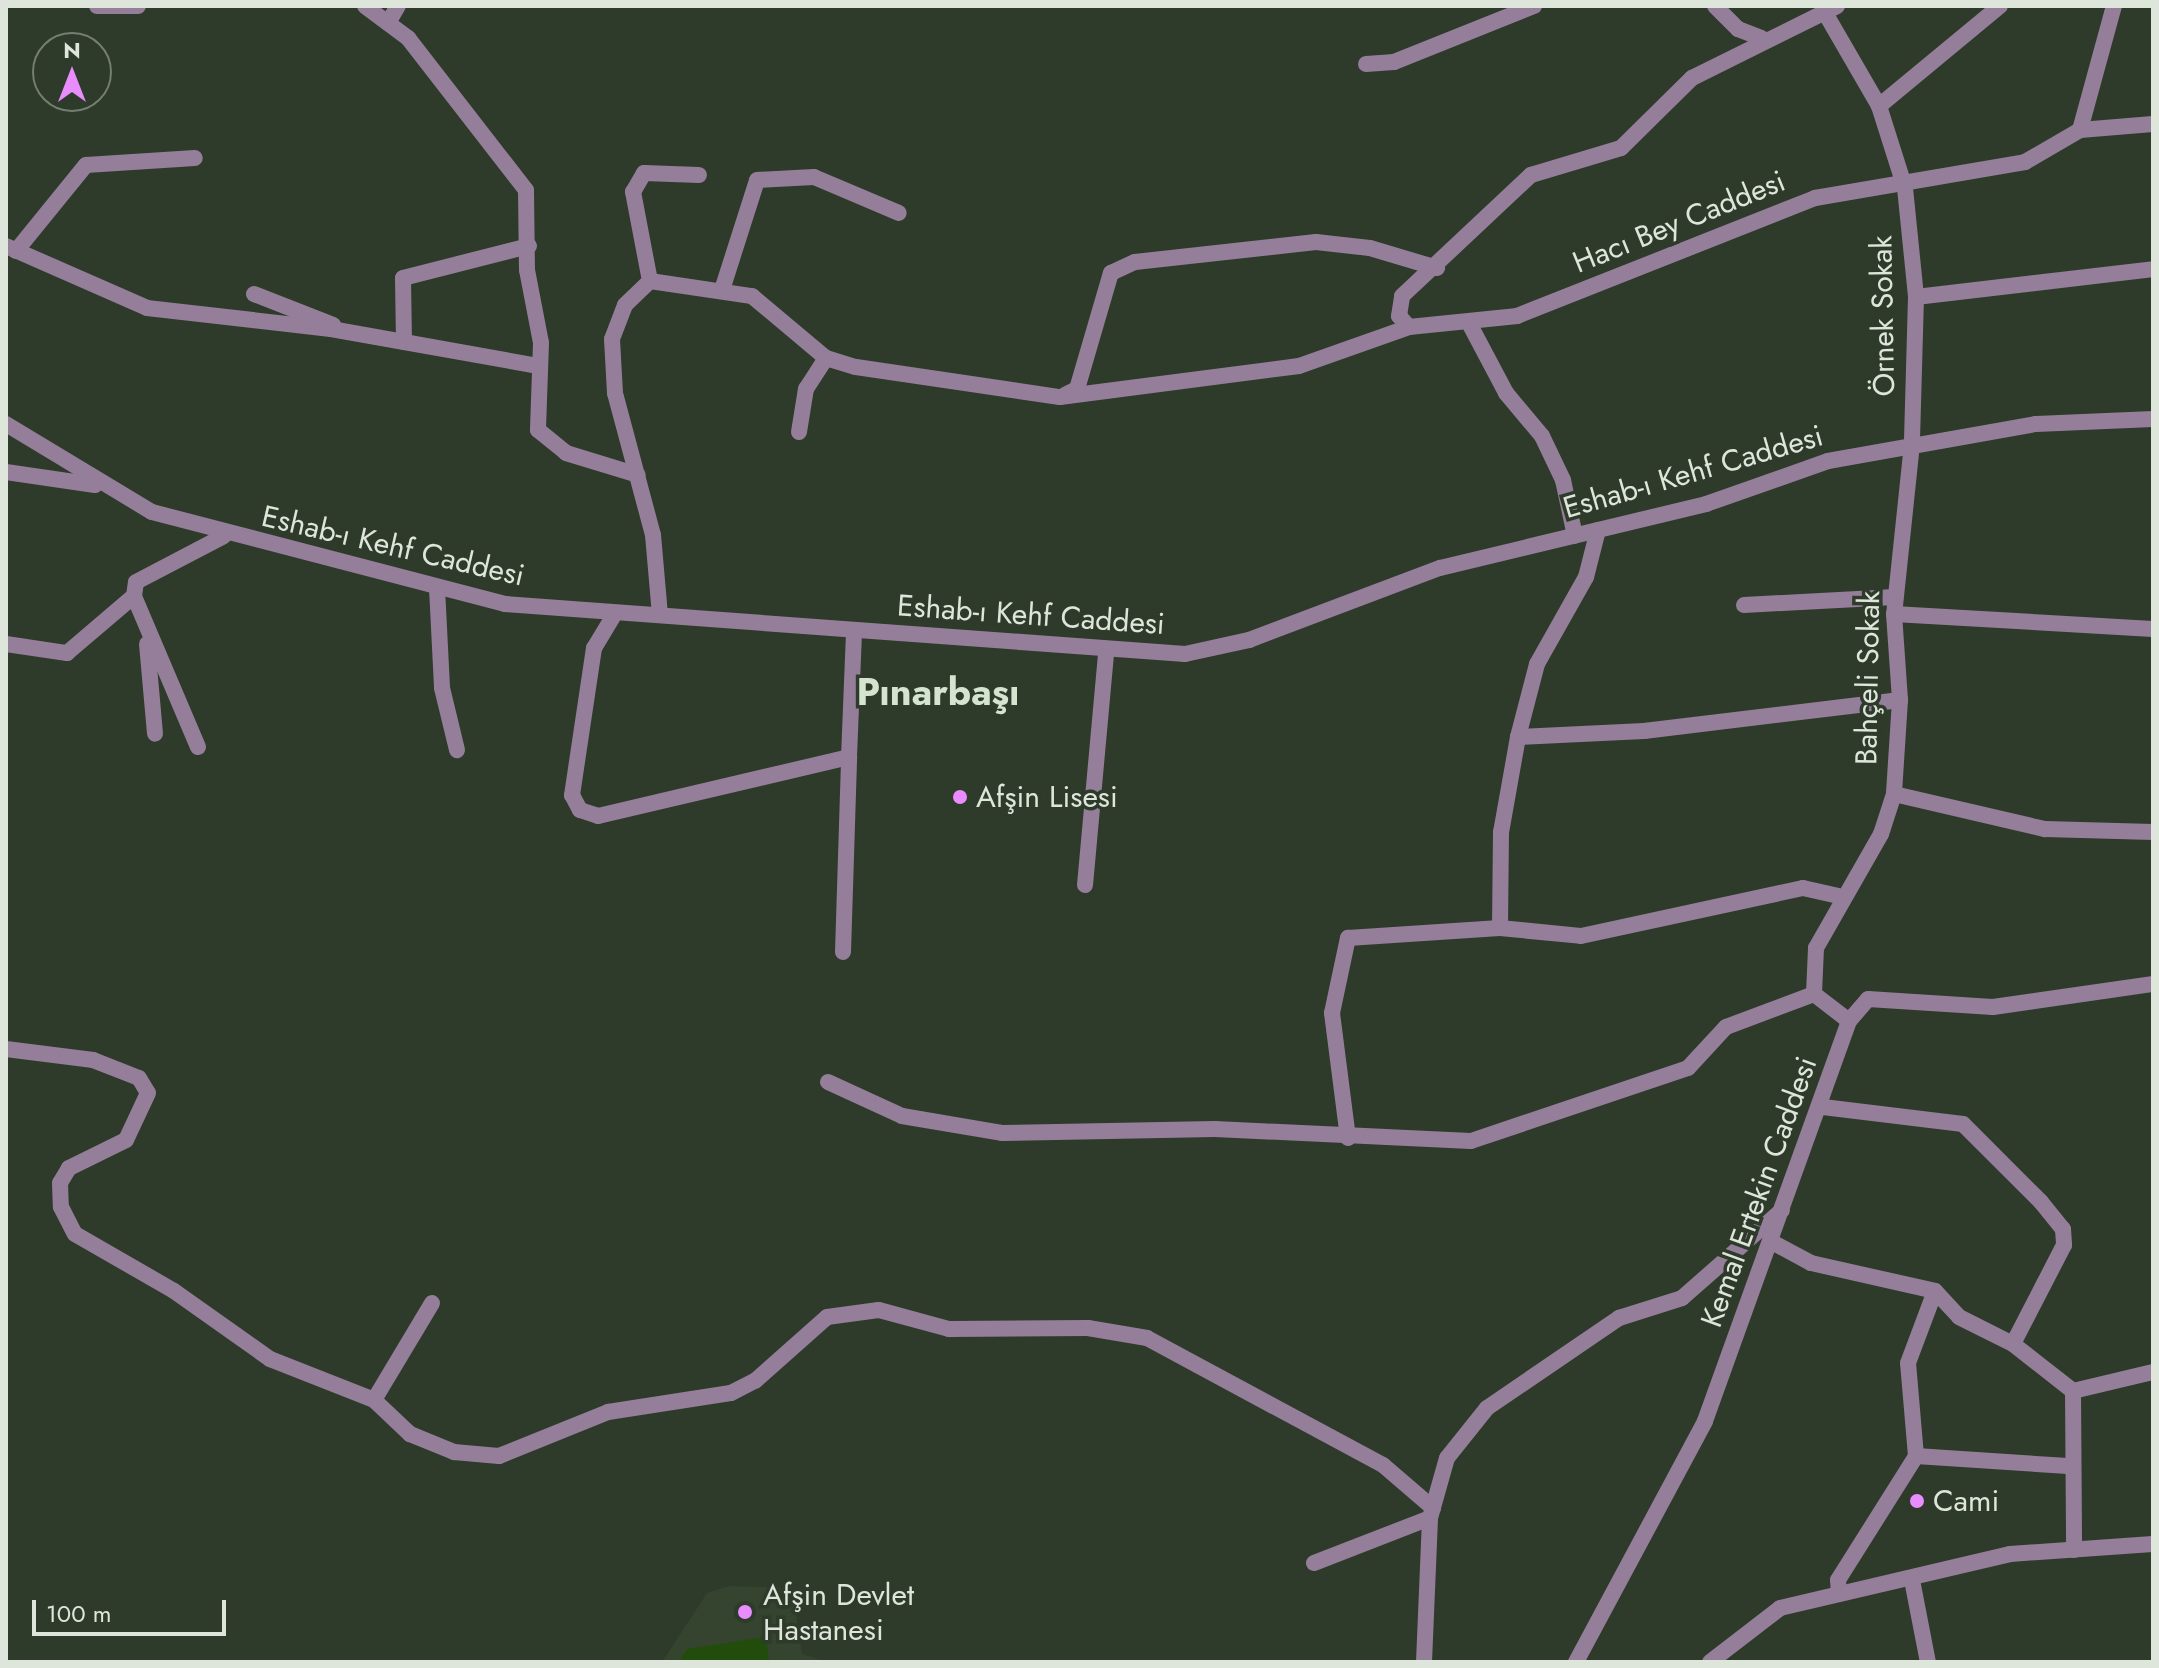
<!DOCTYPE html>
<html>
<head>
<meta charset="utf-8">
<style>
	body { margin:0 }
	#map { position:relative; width:2159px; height:1668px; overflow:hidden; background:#2e3a2a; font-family:Jost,sans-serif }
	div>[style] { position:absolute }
	.built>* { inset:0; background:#34442f }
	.green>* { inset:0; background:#224c0c }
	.minor>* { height:16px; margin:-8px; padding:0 8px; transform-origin:8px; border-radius:8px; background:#947e99 }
	.dots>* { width:22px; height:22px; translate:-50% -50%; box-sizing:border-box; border:4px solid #2e3a2a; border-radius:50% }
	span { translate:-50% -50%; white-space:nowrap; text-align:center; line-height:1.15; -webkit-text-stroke:7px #2e3a2a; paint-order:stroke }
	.street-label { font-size:30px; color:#dee5db }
	.poi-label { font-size:30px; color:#dee5db }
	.left { translate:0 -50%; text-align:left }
	.district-label { font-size:38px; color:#d5e4cf; font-weight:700 }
	.frame { position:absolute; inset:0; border:8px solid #dee5db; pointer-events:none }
	.north { position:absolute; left:32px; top:32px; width:80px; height:80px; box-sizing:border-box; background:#2e3a2a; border:2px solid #747e71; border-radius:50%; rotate:0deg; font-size:22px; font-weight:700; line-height:32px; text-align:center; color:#dee5db }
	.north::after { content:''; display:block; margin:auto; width:28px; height:36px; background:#e98dfe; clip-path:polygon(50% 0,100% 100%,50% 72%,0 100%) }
	.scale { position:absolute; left:32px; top:1600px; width:194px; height:36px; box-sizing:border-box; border:4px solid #dee5db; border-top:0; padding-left:10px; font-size:24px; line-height:28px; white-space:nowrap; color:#dee5db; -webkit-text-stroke:6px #2e3a2a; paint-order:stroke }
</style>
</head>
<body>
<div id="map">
	<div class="built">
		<i style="clip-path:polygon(729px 1586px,792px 1588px,802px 1654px,827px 1662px,662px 1662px,707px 1593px)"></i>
	</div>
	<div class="green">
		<i style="clip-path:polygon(766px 1637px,769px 1662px,679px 1662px,687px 1649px)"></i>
	</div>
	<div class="minor">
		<i style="left:97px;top:6px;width:41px"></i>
		<i style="left:365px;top:6px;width:54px;rotate:36.7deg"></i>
		<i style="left:408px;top:38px;width:192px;rotate:52.2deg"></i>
		<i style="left:526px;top:190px;width:80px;rotate:89.3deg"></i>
		<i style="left:527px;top:270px;width:74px;rotate:79.1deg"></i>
		<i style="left:541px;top:343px;width:87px;rotate:92deg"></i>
		<i style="left:538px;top:430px;width:36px;rotate:39deg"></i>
		<i style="left:566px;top:453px;width:75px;rotate:17deg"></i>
		<i style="left:1715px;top:6px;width:33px;rotate:45deg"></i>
		<i style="left:1738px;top:29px;width:25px;rotate:21deg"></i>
		<i style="left:1824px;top:11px;width:110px;rotate:59.9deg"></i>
		<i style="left:1879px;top:106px;width:86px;rotate:72.4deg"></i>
		<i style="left:1905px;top:188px;width:110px;rotate:84.2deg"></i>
		<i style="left:1916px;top:297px;width:147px;rotate:91.6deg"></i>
		<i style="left:1912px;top:444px;width:171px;rotate:96deg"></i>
		<i style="left:1894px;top:614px;width:86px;rotate:86deg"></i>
		<i style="left:1900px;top:700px;width:94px;rotate:93.7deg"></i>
		<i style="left:1894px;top:794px;width:42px;rotate:108deg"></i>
		<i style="left:1881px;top:834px;width:131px;rotate:119.7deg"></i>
		<i style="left:1816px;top:948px;width:46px;rotate:92.5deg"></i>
		<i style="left:1814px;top:994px;width:44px;rotate:37.6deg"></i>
		<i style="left:388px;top:23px;width:20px;rotate:-60deg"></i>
		<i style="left:1366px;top:64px;width:28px;rotate:-4deg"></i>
		<i style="left:1394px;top:62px;width:151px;rotate:-21.8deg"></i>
		<i style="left:1879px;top:106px;width:157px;rotate:-39.6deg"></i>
		<i style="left:2080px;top:130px;width:129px;rotate:-74.7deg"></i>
		<i style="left:6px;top:246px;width:154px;rotate:23.7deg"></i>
		<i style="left:147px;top:308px;width:185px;rotate:6.5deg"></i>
		<i style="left:331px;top:329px;width:211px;rotate:10.1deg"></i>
		<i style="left:16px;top:251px;width:111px;rotate:-50.9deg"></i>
		<i style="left:86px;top:165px;width:109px;rotate:-3.7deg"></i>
		<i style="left:650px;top:281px;width:91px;rotate:-100.8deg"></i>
		<i style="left:633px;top:192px;width:22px;rotate:-60deg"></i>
		<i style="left:644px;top:173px;width:55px;rotate:2.1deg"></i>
		<i style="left:722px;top:290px;width:115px;rotate:-72.3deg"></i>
		<i style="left:757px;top:180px;width:57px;rotate:-3deg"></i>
		<i style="left:814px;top:177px;width:92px;rotate:23deg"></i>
		<i style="left:254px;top:294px;width:85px;rotate:21.4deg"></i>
		<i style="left:1916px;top:297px;width:239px;rotate:-6.7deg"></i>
		<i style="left:1469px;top:323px;width:79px;rotate:62.1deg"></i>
		<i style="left:1506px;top:393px;width:56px;rotate:50.1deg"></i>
		<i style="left:1542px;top:436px;width:49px;rotate:64.5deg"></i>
		<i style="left:1563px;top:480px;width:57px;rotate:77.9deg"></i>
		<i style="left:1409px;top:327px;width:15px;rotate:-132deg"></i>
		<i style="left:1399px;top:316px;width:20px;rotate:-81deg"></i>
		<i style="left:1402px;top:296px;width:177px;rotate:-43.2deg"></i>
		<i style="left:1531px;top:175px;width:94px;rotate:-16.7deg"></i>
		<i style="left:1621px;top:148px;width:100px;rotate:-44.6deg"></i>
		<i style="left:1692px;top:78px;width:162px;rotate:-26.4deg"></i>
		<i style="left:404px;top:342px;width:64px;rotate:-90.9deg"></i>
		<i style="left:403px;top:278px;width:130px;rotate:-14.3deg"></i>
		<i style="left:1065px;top:395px;width:13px;rotate:-27deg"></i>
		<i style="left:1077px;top:389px;width:121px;rotate:-73.7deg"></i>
		<i style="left:1111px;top:273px;width:26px;rotate:-25deg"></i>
		<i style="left:1135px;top:262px;width:182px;rotate:-6.3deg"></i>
		<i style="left:1316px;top:242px;width:54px;rotate:6.3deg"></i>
		<i style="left:1370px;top:248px;width:70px;rotate:16.6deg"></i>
		<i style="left:6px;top:424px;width:170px;rotate:31.1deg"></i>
		<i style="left:152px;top:512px;width:365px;rotate:14.6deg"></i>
		<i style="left:505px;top:604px;width:682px;rotate:4.21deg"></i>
		<i style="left:1185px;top:654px;width:66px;rotate:-12.3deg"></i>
		<i style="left:1249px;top:640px;width:204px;rotate:-20.7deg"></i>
		<i style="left:1440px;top:568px;width:274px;rotate:-13.5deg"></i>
		<i style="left:1706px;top:504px;width:129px;rotate:-19.4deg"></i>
		<i style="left:1828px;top:461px;width:211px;rotate:-10.1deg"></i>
		<i style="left:2036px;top:424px;width:117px;rotate:-2.4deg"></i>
		<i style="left:799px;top:432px;width:44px;rotate:-80.8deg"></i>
		<i style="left:806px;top:389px;width:37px;rotate:-57deg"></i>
		<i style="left:6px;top:472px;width:90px;rotate:8.3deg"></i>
		<i style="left:1598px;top:530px;width:49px;rotate:104.3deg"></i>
		<i style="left:1586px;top:577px;width:100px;rotate:119.4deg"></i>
		<i style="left:1537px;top:664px;width:75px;rotate:104.6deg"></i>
		<i style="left:1518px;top:737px;width:97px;rotate:100.1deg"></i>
		<i style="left:1501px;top:832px;width:96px;rotate:90.6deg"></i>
		<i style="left:1500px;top:928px;width:81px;rotate:5.6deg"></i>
		<i style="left:1581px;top:936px;width:227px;rotate:-12.2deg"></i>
		<i style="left:1803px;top:888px;width:41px;rotate:12.7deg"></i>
		<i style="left:437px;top:588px;width:100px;rotate:87.1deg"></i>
		<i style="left:442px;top:688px;width:64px;rotate:76.4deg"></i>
		<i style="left:1744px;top:605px;width:151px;rotate:-3deg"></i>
		<i style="left:1894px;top:614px;width:259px;rotate:3.3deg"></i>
		<i style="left:614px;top:615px;width:39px;rotate:121deg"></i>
		<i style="left:594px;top:648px;width:149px;rotate:98.5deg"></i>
		<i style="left:572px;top:795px;width:17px;rotate:62deg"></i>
		<i style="left:580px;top:810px;width:19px;rotate:18deg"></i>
		<i style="left:598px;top:816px;width:258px;rotate:-13.2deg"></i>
		<i style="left:849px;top:757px;width:126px;rotate:-87.7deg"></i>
		<i style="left:660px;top:615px;width:80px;rotate:-95deg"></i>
		<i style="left:653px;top:535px;width:147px;rotate:-105deg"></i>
		<i style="left:615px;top:393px;width:54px;rotate:-93.2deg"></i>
		<i style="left:612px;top:339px;width:36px;rotate:-69deg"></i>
		<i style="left:625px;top:305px;width:35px;rotate:-44deg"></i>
		<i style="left:650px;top:281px;width:103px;rotate:8.4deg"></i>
		<i style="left:752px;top:296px;width:97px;rotate:40deg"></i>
		<i style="left:826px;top:358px;width:31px;rotate:17deg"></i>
		<i style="left:856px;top:367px;width:206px;rotate:8.4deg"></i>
		<i style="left:1060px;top:397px;width:241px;rotate:-7.4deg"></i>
		<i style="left:1299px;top:366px;width:117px;rotate:-19.5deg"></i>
		<i style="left:1409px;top:327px;width:109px;rotate:-5.8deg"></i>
		<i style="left:1517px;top:316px;width:321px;rotate:-21.6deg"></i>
		<i style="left:1815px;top:198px;width:213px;rotate:-9.7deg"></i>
		<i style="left:2025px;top:162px;width:64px;rotate:-30.2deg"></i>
		<i style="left:2080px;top:130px;width:73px;rotate:-4.7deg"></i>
		<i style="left:6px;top:644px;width:62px;rotate:8.4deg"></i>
		<i style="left:67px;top:653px;width:88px;rotate:-40.4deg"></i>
		<i style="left:147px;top:644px;width:90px;rotate:84.9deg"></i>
		<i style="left:1518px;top:737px;width:126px;rotate:-2.7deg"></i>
		<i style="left:1644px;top:731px;width:258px;rotate:-6.9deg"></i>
		<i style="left:198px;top:747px;width:164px;rotate:-113deg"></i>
		<i style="left:134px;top:596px;width:14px;rotate:-82deg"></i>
		<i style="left:136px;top:582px;width:99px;rotate:-27.6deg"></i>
		<i style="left:1894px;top:794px;width:155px;rotate:13.1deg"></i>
		<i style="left:2045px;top:829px;width:108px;rotate:1.6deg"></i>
		<i style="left:1085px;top:885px;width:234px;rotate:-84.8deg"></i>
		<i style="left:843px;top:952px;width:195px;rotate:-88.2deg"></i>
		<i style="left:6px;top:1049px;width:88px;rotate:7.2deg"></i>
		<i style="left:93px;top:1060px;width:49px;rotate:21.4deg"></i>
		<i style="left:139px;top:1078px;width:17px;rotate:59deg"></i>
		<i style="left:148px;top:1093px;width:52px;rotate:115.1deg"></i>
		<i style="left:126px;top:1140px;width:64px;rotate:153.8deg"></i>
		<i style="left:69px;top:1168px;width:17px;rotate:121deg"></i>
		<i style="left:60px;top:1183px;width:24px;rotate:88deg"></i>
		<i style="left:61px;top:1207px;width:30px;rotate:63deg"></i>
		<i style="left:75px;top:1234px;width:114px;rotate:29.9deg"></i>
		<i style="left:174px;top:1291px;width:118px;rotate:35.3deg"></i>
		<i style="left:270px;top:1359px;width:112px;rotate:21.5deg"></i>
		<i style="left:374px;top:1400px;width:50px;rotate:43.4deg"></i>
		<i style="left:410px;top:1434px;width:48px;rotate:22.2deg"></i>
		<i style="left:454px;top:1452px;width:45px;rotate:5.1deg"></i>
		<i style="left:499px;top:1456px;width:118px;rotate:-22deg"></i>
		<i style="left:608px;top:1412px;width:124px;rotate:-8.8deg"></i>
		<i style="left:731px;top:1393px;width:27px;rotate:-27deg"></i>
		<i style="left:755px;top:1381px;width:96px;rotate:-41.6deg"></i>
		<i style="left:827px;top:1317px;width:52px;rotate:-7.7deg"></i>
		<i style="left:879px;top:1310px;width:73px;rotate:15.2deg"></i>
		<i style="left:949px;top:1329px;width:139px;rotate:-0.4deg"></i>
		<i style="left:1088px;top:1328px;width:60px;rotate:9.6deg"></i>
		<i style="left:1147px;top:1338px;width:268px;rotate:28.3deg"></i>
		<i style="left:1383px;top:1465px;width:66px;rotate:40.7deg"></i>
		<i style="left:828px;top:1082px;width:81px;rotate:24.7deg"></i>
		<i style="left:902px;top:1116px;width:101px;rotate:9.6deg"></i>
		<i style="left:1002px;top:1133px;width:213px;rotate:-1.1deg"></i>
		<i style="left:1215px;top:1129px;width:256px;rotate:2.7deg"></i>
		<i style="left:1471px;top:1141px;width:229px;rotate:-18.6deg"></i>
		<i style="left:1688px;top:1068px;width:56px;rotate:-47.2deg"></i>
		<i style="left:1726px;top:1027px;width:94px;rotate:-20.6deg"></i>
		<i style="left:1823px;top:1107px;width:141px;rotate:6.9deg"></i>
		<i style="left:1963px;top:1124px;width:110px;rotate:45deg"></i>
		<i style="left:2041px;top:1202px;width:35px;rotate:51deg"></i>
		<i style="left:2063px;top:1229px;width:16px;rotate:86deg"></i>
		<i style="left:2064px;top:1245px;width:111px;rotate:117.3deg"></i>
		<i style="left:1348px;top:1138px;width:126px;rotate:-97.3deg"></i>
		<i style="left:1332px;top:1013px;width:77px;rotate:-78deg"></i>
		<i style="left:1348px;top:938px;width:152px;rotate:-3.8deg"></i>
		<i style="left:1772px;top:1242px;width:44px;rotate:28.3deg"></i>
		<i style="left:1811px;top:1263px;width:127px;rotate:12.7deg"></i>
		<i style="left:1935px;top:1291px;width:35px;rotate:47deg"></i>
		<i style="left:1959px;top:1317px;width:60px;rotate:26.6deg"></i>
		<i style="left:2013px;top:1344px;width:76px;rotate:38.1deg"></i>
		<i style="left:2073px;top:1391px;width:82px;rotate:-13.4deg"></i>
		<i style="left:2073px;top:1391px;width:159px;rotate:89.6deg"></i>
		<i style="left:374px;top:1400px;width:113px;rotate:-59.1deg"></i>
		<i style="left:1916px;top:1456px;width:152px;rotate:3.8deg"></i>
		<i style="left:1314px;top:1563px;width:124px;rotate:-21.2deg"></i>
		<i style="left:1912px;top:1580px;width:84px;rotate:79deg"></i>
		<i style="left:1839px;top:1594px;width:14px;rotate:-94deg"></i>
		<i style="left:1838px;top:1580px;width:146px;rotate:-57.8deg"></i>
		<i style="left:1916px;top:1456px;width:93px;rotate:-94.9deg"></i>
		<i style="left:1908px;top:1363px;width:77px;rotate:-69.4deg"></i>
		<i style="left:1424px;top:1662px;width:144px;rotate:-87.6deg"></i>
		<i style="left:1430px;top:1518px;width:62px;rotate:-74.2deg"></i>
		<i style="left:1447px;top:1458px;width:64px;rotate:-51.3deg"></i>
		<i style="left:1487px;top:1408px;width:160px;rotate:-34.3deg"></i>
		<i style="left:1619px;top:1318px;width:66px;rotate:-17.6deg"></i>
		<i style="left:1682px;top:1298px;width:133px;rotate:-41.3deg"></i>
		<i style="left:1576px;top:1662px;width:273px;rotate:-61.8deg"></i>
		<i style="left:1705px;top:1421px;width:425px;rotate:-70.2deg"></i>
		<i style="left:1849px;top:1021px;width:29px;rotate:-49deg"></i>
		<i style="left:1868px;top:999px;width:125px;rotate:3.7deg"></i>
		<i style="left:1993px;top:1007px;width:162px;rotate:-8.2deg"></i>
		<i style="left:1710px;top:1662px;width:88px;rotate:-37.6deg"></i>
		<i style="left:1780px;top:1608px;width:236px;rotate:-13.2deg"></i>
		<i style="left:2010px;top:1554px;width:143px;rotate:-4deg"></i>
	</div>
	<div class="dots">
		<i style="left:960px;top:797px;background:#e98dfe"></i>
		<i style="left:1917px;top:1501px;background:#e98dfe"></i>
		<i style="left:745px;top:1612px;background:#e98dfe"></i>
	</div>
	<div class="street-label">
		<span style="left:1679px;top:222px;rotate:-22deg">Hacı Bey Caddesi</span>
		<span style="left:1883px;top:316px;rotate:-91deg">Örnek Sokak</span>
		<span style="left:1693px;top:472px;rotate:-16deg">Eshab-ı Kehf Caddesi</span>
		<span style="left:393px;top:546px;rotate:13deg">Eshab-ı Kehf Caddesi</span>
		<span style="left:1031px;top:615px;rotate:4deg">Eshab-ı Kehf Caddesi</span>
		<span style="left:1868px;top:678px;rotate:-89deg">Bahçeli Sokak</span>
		<span style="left:1759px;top:1192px;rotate:-70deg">Kemal Ertekin Caddesi</span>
	</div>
	<div class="poi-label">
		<span class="left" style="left:976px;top:797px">Afşin Lisesi</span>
		<span class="left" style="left:1933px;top:1501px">Cami</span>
		<span class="left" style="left:763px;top:1612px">Afşin Devlet<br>Hastanesi</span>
	</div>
	<div class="district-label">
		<span style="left:938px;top:692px">Pınarbaşı</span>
	</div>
	<div class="frame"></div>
	<div class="north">N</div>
	<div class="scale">100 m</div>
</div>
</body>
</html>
